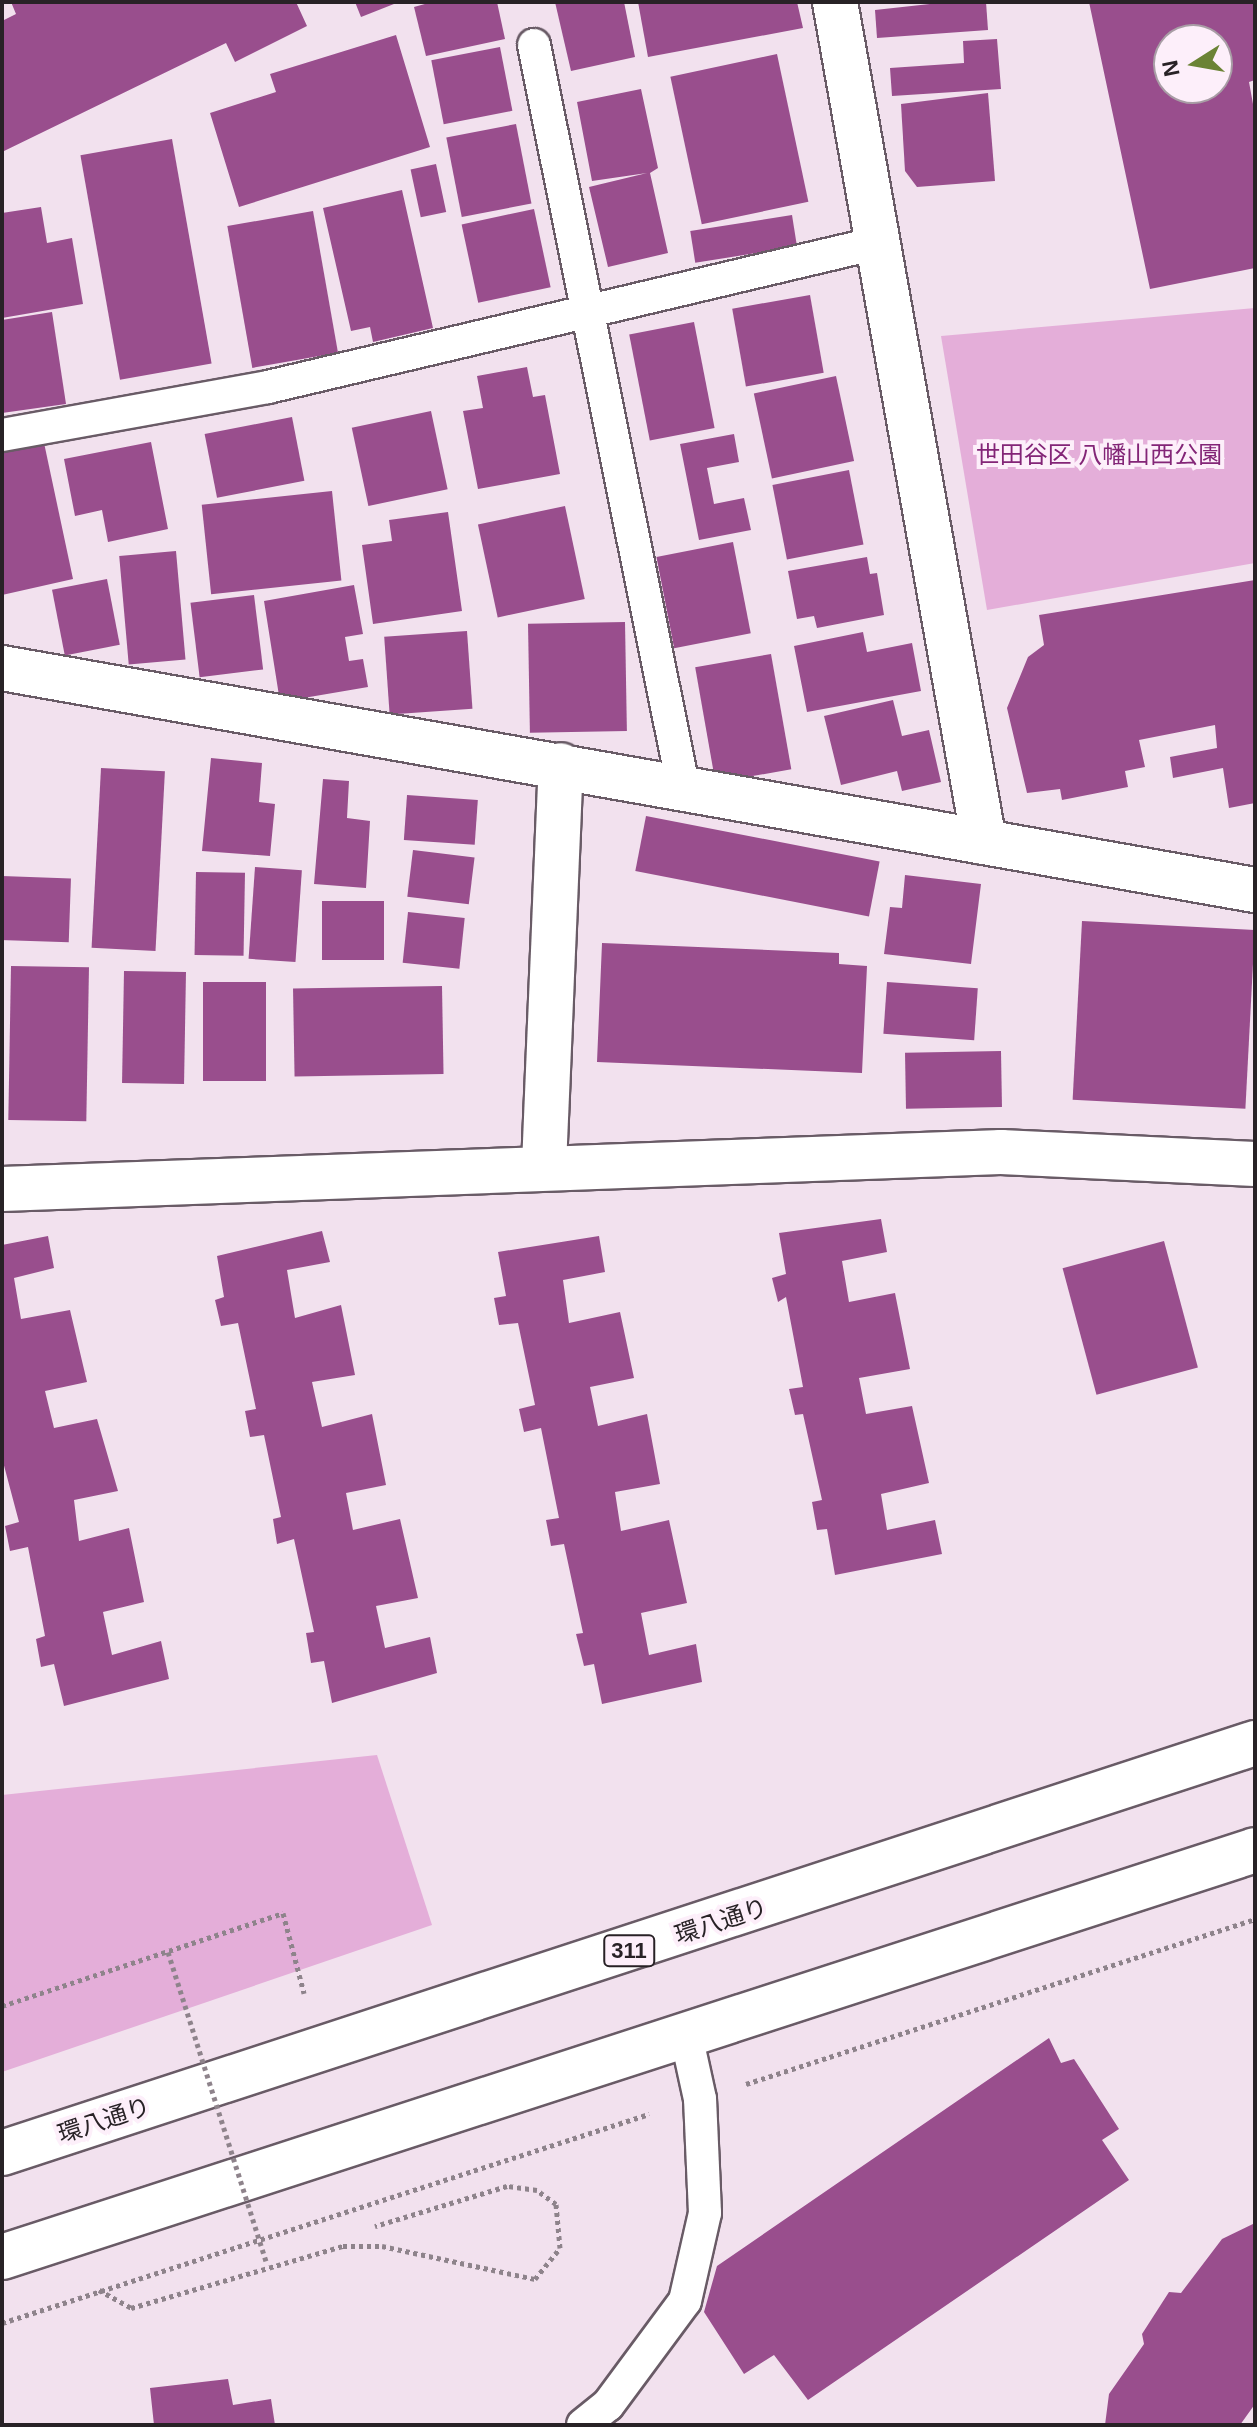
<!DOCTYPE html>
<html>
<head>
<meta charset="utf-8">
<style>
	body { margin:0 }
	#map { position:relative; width:1257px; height:2427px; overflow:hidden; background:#f2e1ee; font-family:Helvetica,"Noto Sans JP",sans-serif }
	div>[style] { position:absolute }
	.green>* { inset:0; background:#e4aed9 }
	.building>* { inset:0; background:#994e8d; transform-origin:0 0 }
	.path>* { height:5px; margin-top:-2.5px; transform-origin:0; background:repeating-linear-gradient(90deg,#8e838b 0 4px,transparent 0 8px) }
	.roads { filter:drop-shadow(2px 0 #695b66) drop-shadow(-2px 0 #695b66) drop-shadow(0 2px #695b66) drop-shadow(0 -2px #695b66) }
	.service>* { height:32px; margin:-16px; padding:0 16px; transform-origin:16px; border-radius:16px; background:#fff }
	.minor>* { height:44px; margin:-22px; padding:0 22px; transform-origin:22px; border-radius:22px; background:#fff }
	.primary>* { height:44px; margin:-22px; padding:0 22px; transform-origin:22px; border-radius:22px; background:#fff }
	.path-bridge>* { height:5px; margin-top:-2.5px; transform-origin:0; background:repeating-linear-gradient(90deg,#8e838b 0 4px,transparent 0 8px) }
	span { translate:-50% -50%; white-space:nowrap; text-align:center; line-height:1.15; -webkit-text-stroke:8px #fdeffa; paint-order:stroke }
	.shield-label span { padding:2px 6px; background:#fdeffa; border:2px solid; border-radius:6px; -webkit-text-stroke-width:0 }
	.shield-label { font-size:22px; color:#282226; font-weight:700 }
	.park-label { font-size:24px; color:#832577 }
	.street-label { font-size:24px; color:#282226 }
	.frame { position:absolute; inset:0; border:4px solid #282226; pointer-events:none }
	.north { position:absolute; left:1153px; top:24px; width:80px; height:80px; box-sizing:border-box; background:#fdeffa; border:2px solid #a89da5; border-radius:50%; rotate:259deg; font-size:22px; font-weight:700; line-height:32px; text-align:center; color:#282226 }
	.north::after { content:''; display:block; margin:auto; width:28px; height:36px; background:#6b8335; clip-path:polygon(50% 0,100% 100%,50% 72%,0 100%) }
</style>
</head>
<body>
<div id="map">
	<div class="green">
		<i style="clip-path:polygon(1255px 308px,1255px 563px,987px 610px,941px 336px)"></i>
		<i style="clip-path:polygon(377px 1755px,432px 1925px,2px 2072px,2px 1795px)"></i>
	</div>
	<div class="building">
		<i style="clip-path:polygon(11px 2px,296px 2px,307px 26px,235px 62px,226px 43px,2px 152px,2px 21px,16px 14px)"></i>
		<i style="clip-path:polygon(355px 2px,399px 2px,361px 17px)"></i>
		<i style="clip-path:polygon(432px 2px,497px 2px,505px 39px,426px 56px,414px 7px)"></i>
		<i style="clip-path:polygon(555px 2px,624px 2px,635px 57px,571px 71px)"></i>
		<i style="clip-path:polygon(638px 2px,797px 2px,803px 28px,648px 57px)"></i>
		<i style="clip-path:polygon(948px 2px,986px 2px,988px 30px,877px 38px,875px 10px)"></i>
		<i style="clip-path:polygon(evenodd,1089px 2px,1255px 2px,1255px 80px,1249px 82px,1255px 115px,1255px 268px,1150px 289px,1089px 2px,1169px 40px,1217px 40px,1217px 88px,1169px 88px,1169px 40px)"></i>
		<i style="clip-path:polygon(396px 35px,430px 147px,239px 207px,210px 113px,276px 92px,270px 74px)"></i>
		<i style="clip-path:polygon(997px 39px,1001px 89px,892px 96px,890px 68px,964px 63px,963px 41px)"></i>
		<i style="left:500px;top:47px;width:65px;height:70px;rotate:79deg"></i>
		<i style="left:777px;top:54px;width:151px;height:109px;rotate:78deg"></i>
		<i style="clip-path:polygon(641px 89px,658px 168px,650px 173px,668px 253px,608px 267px,589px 187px,647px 173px,592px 181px,577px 102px)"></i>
		<i style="clip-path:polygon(988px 93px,995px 181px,917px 187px,905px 171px,901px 104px)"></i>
		<i style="left:516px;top:124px;width:81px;height:71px;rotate:79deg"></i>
		<i style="left:172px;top:139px;width:228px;height:93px;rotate:80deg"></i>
		<i style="left:436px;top:164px;width:49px;height:26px;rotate:78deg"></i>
		<i style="clip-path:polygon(402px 190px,433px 328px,373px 342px,370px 327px,351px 331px,323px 208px)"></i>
		<i style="clip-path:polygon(41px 207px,47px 243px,72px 238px,83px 304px,2px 318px,2px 213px)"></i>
		<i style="left:534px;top:209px;width:80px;height:74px;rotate:78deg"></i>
		<i style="left:313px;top:211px;width:144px;height:87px;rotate:80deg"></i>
		<i style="left:792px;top:215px;width:32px;height:103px;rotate:81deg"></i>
		<i style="left:810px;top:295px;width:79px;height:79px;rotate:80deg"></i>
		<i style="clip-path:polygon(52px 312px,66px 404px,2px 413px,2px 320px)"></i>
		<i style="left:694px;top:322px;width:108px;height:66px;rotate:79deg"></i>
		<i style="clip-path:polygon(527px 367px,533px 397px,545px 395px,560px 474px,478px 489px,463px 411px,483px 408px,477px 376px)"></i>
		<i style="left:836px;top:376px;width:87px;height:84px;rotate:78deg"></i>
		<i style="left:431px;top:411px;width:80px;height:81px;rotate:78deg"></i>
		<i style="left:292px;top:417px;width:65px;height:89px;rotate:79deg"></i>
		<i style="clip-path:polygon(734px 434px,739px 462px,707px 468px,714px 504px,744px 498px,751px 530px,699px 540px,680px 444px)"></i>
		<i style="clip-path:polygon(43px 438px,73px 579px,2px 595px,2px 447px)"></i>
		<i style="clip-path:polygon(151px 442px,168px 529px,108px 542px,102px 510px,75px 516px,64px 459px)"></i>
		<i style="left:849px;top:470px;width:76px;height:78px;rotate:79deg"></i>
		<i style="left:332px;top:491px;width:90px;height:131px;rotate:84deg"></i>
		<i style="left:565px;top:506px;width:95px;height:89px;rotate:78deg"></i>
		<i style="clip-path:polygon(448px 512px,462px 611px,373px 624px,362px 545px,392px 541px,389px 520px)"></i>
		<i style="left:733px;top:542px;width:93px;height:78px;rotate:79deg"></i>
		<i style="left:176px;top:551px;width:109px;height:57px;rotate:85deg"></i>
		<i style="clip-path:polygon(867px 557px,870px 574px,877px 573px,884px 615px,817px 628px,814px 616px,797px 619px,788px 571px)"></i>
		<i style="left:107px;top:579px;width:67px;height:56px;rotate:79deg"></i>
		<i style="clip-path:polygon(1255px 580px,1255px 803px,1229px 808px,1223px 768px,1173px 778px,1170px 757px,1217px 748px,1215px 725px,1139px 740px,1145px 767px,1125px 771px,1128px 787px,1062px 800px,1060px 789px,1027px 793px,1007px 708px,1028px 657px,1044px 645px,1039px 615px)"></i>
		<i style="clip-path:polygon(354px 585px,363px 634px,345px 637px,349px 661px,363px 659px,368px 687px,280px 702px,264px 601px)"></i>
		<i style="left:254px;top:595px;width:75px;height:64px;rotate:83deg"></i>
		<i style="left:625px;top:622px;width:109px;height:97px;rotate:89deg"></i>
		<i style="left:467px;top:631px;width:78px;height:83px;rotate:86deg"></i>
		<i style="clip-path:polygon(863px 632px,867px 652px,912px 643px,921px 691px,807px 712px,794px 646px)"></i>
		<i style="left:771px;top:654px;width:117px;height:77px;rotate:80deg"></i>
		<i style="clip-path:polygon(893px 700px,902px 736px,929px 730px,941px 782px,902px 791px,897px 771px,841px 785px,824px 716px)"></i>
		<i style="clip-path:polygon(211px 758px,262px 763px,259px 802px,275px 804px,270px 856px,202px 851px)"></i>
		<i style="left:101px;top:768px;width:64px;height:180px;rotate:3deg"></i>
		<i style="clip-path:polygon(323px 779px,349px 781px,347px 818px,370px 821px,366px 888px,314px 884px)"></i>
		<i style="left:407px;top:795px;width:71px;height:45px;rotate:4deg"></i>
		<i style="left:646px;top:816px;width:238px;height:56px;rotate:11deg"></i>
		<i style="left:413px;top:850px;width:62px;height:47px;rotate:7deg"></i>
		<i style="left:255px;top:867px;width:47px;height:92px;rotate:4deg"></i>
		<i style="left:196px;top:872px;width:49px;height:83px;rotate:1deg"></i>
		<i style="clip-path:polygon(905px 875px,981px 884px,971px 964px,884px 954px,890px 907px,902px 908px)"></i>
		<i style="left:2px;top:876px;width:69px;height:64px;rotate:2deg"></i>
		<i style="left:322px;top:901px;width:62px;height:59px"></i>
		<i style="left:408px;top:912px;width:57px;height:51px;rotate:6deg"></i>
		<i style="left:1082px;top:921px;width:173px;height:179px;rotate:3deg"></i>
		<i style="clip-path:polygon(602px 943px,839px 953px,839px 964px,867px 966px,862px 1073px,597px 1062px)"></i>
		<i style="left:11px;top:966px;width:78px;height:154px;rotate:1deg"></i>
		<i style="left:124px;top:971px;width:62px;height:112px;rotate:1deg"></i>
		<i style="left:203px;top:982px;width:63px;height:99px"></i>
		<i style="left:887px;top:982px;width:91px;height:52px;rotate:4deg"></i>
		<i style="left:442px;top:986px;width:88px;height:149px;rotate:89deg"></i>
		<i style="left:1001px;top:1051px;width:56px;height:96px;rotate:89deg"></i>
		<i style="clip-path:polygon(881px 1219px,887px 1252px,842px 1261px,849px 1302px,895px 1293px,910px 1369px,859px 1378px,866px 1414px,912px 1406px,929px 1483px,881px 1494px,887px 1530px,935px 1520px,942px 1554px,835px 1575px,827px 1529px,817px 1530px,812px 1502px,822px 1500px,803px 1414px,795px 1415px,789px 1389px,803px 1387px,786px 1297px,778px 1302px,772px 1278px,786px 1274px,779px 1233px)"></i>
		<i style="clip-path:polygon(322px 1231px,330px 1262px,287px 1270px,295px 1318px,341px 1305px,355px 1375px,312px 1382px,322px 1427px,372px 1414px,386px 1485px,346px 1493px,353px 1530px,400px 1519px,418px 1598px,376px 1606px,385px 1648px,430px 1637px,437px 1673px,332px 1703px,324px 1661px,311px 1663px,306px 1633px,314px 1632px,294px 1539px,277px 1544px,273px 1519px,281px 1517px,264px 1435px,250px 1437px,245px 1411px,256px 1409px,238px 1323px,221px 1326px,215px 1300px,224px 1297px,217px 1256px)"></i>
		<i style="clip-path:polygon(48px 1236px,54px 1268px,14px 1278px,21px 1319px,70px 1310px,87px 1382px,45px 1391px,54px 1428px,97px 1419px,118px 1491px,74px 1500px,79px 1541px,129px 1528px,144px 1602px,103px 1612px,112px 1655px,161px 1641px,169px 1679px,64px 1706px,54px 1664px,41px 1667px,36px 1639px,45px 1636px,28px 1547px,10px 1551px,5px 1526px,19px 1522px,2px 1458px,2px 1245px)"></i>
		<i style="clip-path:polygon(599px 1236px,605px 1272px,563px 1280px,569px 1323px,620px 1312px,634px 1378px,590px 1387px,598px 1426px,647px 1414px,660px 1484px,615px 1492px,621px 1531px,669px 1520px,687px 1603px,641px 1613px,649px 1655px,696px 1644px,702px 1682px,602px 1704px,594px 1664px,584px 1666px,576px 1634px,583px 1633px,564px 1544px,551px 1546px,546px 1520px,559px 1518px,541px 1428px,524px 1432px,519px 1409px,535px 1405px,518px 1323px,499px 1325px,494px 1298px,506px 1296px,498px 1252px)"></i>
		<i style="left:1164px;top:1241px;width:131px;height:105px;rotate:75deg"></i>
		<i style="clip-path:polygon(1049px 2038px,1061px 2063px,1074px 2059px,1119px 2129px,1102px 2140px,1129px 2180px,808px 2400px,774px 2355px,744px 2374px,704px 2312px,717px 2266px)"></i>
		<i style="clip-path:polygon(1255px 2223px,1255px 2404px,1240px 2425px,1105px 2425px,1109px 2394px,1144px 2344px,1142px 2334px,1169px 2292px,1181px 2293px,1222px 2239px)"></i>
		<i style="clip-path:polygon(228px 2379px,233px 2405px,271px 2399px,275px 2425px,154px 2425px,150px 2388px)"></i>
	</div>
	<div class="path">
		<i style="left:2px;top:2006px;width:296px;rotate:-18.3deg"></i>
		<i style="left:283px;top:1913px;width:83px;rotate:75.3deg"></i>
		<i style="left:746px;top:2084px;width:535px;rotate:-17.96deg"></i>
		<i style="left:99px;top:2290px;width:37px;rotate:29deg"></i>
		<i style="left:131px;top:2308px;width:221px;rotate:-16.3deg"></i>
		<i style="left:343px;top:2246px;width:39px"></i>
		<i style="left:382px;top:2246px;width:157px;rotate:12.2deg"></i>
		<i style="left:535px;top:2279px;width:40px;rotate:-51deg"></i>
		<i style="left:560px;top:2248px;width:44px;rotate:-95.2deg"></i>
		<i style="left:556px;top:2204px;width:24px;rotate:-144deg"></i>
		<i style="left:537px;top:2190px;width:30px;rotate:-172deg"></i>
		<i style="left:507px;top:2186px;width:138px;rotate:163.1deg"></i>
		<i style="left:2px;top:2323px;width:680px;rotate:-17.9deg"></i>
	</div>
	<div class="roads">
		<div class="service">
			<i style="left:534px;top:45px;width:756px;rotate:78.63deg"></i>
			<i style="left:2px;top:435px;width:270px;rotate:-10.2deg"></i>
			<i style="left:268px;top:387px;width:626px;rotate:-13.3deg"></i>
			<i style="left:583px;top:2425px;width:32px;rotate:-39deg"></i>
			<i style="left:608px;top:2405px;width:129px;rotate:-53.5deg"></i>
			<i style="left:685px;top:2301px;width:90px;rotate:-77.2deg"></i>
			<i style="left:705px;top:2213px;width:114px;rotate:-92.5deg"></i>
			<i style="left:700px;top:2099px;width:66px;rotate:-102.3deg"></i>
		</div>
		<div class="minor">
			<i style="left:835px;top:2px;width:853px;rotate:79.94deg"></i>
			<i style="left:2px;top:668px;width:1273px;rotate:10.05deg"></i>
			<i style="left:544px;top:1166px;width:401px;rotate:-87.6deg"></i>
			<i style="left:2px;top:1189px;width:1000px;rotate:-2.12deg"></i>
			<i style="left:1001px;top:1152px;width:254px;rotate:2.7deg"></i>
		</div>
		<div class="primary">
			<i style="left:2px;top:2153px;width:1318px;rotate:-18.12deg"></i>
			<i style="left:2px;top:2257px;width:1317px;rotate:-17.99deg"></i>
		</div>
	</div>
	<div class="path-bridge">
		<i style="left:168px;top:1952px;width:328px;rotate:72.4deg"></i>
	</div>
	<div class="shield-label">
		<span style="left:629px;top:1951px">311</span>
	</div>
	<div class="park-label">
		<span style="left:1099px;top:455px">世田谷区 八幡山西公園</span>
	</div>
	<div class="street-label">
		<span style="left:721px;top:1921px;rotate:-18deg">環八通り</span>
		<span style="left:104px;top:2120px;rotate:-18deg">環八通り</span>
	</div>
	<div class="frame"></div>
	<div class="north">N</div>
</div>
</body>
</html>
